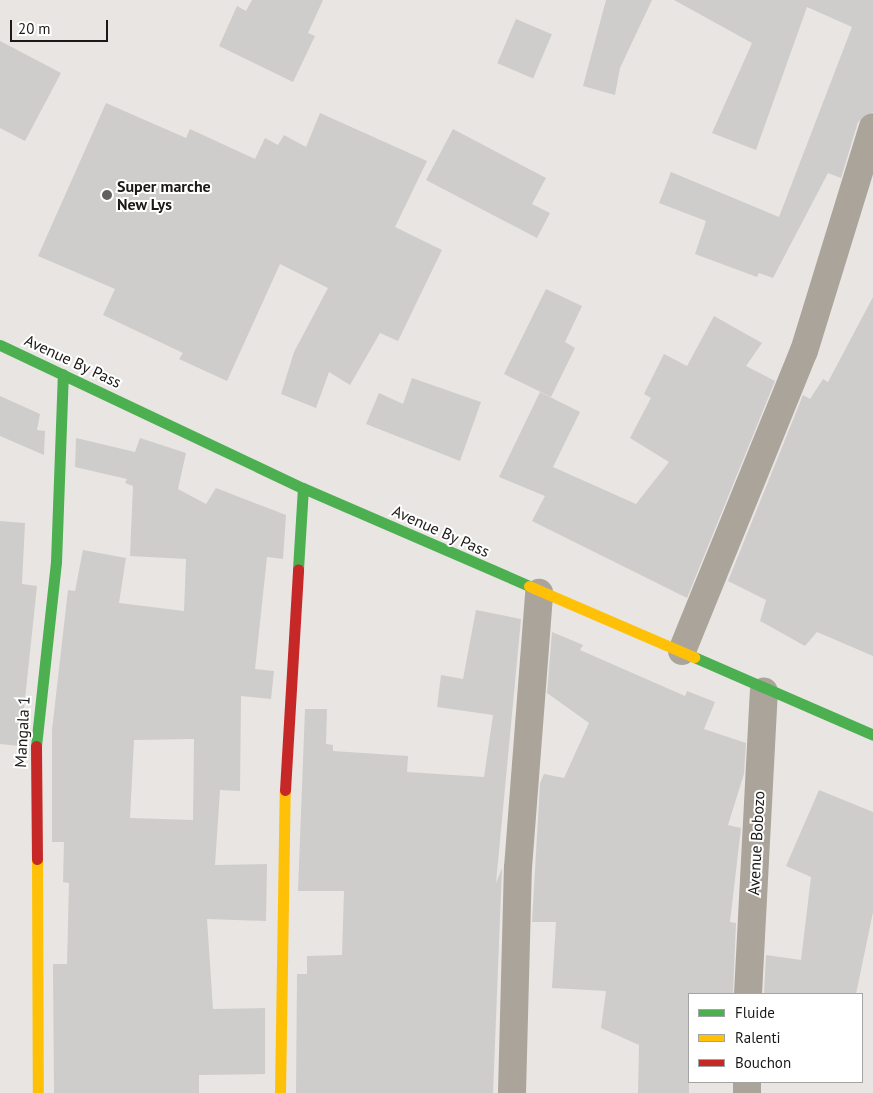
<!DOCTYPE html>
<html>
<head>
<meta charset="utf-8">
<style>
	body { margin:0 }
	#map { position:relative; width:873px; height:1093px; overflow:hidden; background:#e8e5e2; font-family:"PT Sans",sans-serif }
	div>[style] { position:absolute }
	.building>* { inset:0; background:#cfcdcb; transform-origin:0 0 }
	.street>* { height:28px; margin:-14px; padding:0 14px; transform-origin:14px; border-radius:14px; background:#aba49b }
	.fast>* { height:11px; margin:-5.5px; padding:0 5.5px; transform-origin:5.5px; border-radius:5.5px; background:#4caf50 }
	.slow>* { height:11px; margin:-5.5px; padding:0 5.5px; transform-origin:5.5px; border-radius:5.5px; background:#ffc107 }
	.jam>* { height:11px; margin:-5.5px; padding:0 5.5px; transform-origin:5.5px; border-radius:5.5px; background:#c62828 }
	.dots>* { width:14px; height:14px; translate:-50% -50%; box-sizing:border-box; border:2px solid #fff; border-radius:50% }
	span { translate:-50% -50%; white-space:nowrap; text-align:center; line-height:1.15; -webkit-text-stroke:4px #fff; paint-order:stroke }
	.poi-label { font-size:16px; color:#1c1a18; font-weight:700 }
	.left { translate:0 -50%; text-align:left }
	.street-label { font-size:16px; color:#1c1a18 }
	.legend { position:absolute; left:688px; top:993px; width:175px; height:90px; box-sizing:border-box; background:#fff; border:1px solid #a4a3a3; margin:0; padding:6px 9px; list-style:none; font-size:15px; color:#1c1a18 }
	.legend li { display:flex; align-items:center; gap:10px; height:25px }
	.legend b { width:25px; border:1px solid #a4a3a3 }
	.scale { position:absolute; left:10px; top:20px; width:98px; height:22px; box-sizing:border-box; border:2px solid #1c1a18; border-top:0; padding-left:6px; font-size:15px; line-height:18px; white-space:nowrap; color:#1c1a18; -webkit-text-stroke:4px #fff; paint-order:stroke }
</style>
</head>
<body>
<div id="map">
	<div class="building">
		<i style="clip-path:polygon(252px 0,323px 0,308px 33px,315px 36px,293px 82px,219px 46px,237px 6px,246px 11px)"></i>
		<i style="clip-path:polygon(606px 0,652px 0,620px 68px,615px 95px,583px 86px)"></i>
		<i style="clip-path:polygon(674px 0,873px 0,873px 112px,858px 122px,841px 178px,828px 173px,773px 278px,759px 273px,757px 277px,695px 254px,706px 221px,659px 203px,671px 172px,779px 217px,852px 27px,807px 7px,756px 150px,712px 133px,752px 43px)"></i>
		<i style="left:516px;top:19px;width:39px;height:48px;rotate:23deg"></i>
		<i style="clip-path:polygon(0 41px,61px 73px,25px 141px,0 128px)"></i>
		<i style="clip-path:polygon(106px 103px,186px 138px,190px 129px,255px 159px,265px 138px,278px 145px,284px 135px,306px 147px,320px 113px,427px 161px,395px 227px,442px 250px,398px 341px,380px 333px,350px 385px,329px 372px,316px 408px,281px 394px,294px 352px,328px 288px,280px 264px,227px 381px,179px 359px,183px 353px,103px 315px,115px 289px,38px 256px)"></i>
		<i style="clip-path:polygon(453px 129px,546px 178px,532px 204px,550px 213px,537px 238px,426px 180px)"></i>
		<i style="clip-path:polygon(546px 289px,582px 306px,565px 342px,575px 348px,551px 397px,504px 374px)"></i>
		<i style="clip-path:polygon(873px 297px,873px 656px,817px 632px,805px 646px,760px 621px,766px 600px,728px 581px,803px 395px,810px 399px,823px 379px,828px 382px)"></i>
		<i style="clip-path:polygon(714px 316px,762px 343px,746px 366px,775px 381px,687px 598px,532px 521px,545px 496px,499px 477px,540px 392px,580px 412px,553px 467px,636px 504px,669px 462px,630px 438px,651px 398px,644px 394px,664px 354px,687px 366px)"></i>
		<i style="clip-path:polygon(412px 378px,481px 402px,460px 461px,366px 424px,379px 393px,403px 404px)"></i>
		<i style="clip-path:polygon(0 396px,40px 414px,37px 430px,45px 431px,44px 455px,0 436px)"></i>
		<i style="clip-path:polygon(evenodd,76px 438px,135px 452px,140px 438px,186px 453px,178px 489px,206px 504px,216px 488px,286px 515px,283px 559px,267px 557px,255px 669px,274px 671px,271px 699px,241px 696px,240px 791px,220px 790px,215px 865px,267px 864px,266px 921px,207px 919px,213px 1009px,265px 1008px,265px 1074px,199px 1075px,199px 1093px,54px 1093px,53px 964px,67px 964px,69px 883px,63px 882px,64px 842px,52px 842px,52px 730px,68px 590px,75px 591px,83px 550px,126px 558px,119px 603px,184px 611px,186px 559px,130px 556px,133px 486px,125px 483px,127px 479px,75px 467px,76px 438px,194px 739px,193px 820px,130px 818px,134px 740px,194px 739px)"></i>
		<i style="clip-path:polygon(0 521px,25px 523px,22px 584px,37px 586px,20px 746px,0 744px)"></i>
		<i style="clip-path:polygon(476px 610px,521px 619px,496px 883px,502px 868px,493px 1093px,296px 1093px,297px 974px,307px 974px,307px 956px,342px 955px,344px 891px,298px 891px,305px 709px,327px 709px,326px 744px,333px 745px,333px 751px,408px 756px,407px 772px,484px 777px,493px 715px,437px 707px,441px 675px,463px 679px)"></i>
		<i style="clip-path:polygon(552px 632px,583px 645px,580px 650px,685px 696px,687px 691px,715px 702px,704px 729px,746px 743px,744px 774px,728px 825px,741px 828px,730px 922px,736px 923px,733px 994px,689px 994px,689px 1093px,638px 1093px,639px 1045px,601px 1028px,606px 991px,552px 988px,556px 922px,532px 922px,540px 783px,544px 774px,564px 778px,589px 723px,547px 693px)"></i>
		<i style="clip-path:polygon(819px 790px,873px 812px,873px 912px,856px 994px,764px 994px,766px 955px,801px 960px,811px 877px,786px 866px)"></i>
	</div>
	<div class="street">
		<i style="left:682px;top:651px;width:324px;rotate:-67.9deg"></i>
		<i style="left:804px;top:351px;width:234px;rotate:-72.9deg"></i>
		<i style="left:748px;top:994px;width:303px;rotate:-87deg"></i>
		<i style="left:512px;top:1093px;width:225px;rotate:-88.5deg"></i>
		<i style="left:518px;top:868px;width:276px;rotate:-85.6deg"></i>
		<i style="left:747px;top:1093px;width:11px;rotate:-90deg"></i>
	</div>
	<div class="fast">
		<i style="left:0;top:345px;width:335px;rotate:25.3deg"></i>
		<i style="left:303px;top:488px;width:246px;rotate:23.4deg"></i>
		<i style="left:298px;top:569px;width:81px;rotate:-86.5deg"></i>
		<i style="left:694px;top:657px;width:195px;rotate:23.5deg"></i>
		<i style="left:36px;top:746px;width:185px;rotate:-83.8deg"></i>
		<i style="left:56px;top:562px;width:188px;rotate:-87.9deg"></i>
	</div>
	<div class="slow">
		<i style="left:529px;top:586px;width:180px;rotate:23.3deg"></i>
		<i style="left:37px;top:859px;width:234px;rotate:89.8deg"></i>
		<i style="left:280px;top:1093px;width:303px;rotate:-89.1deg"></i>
	</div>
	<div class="jam">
		<i style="left:36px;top:746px;width:113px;rotate:89.5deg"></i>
		<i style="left:285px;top:790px;width:221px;rotate:-86.6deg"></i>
	</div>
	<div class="dots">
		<i style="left:107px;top:195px;background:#63615f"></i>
	</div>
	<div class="poi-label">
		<span class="left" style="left:117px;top:195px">Super marche<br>New Lys</span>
	</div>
	<div class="street-label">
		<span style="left:73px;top:361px;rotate:25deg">Avenue By Pass</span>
		<span style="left:441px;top:531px;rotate:24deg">Avenue By Pass</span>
		<span style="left:22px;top:732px;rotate:-87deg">Mangala 1</span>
		<span style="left:756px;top:843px;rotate:-87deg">Avenue Bobozo</span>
	</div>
	<ul class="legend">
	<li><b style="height:6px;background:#4caf50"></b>Fluide</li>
	<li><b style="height:6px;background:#ffc107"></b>Ralenti</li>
	<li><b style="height:6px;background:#c62828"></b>Bouchon</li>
	</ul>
	<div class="scale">20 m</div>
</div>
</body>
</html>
